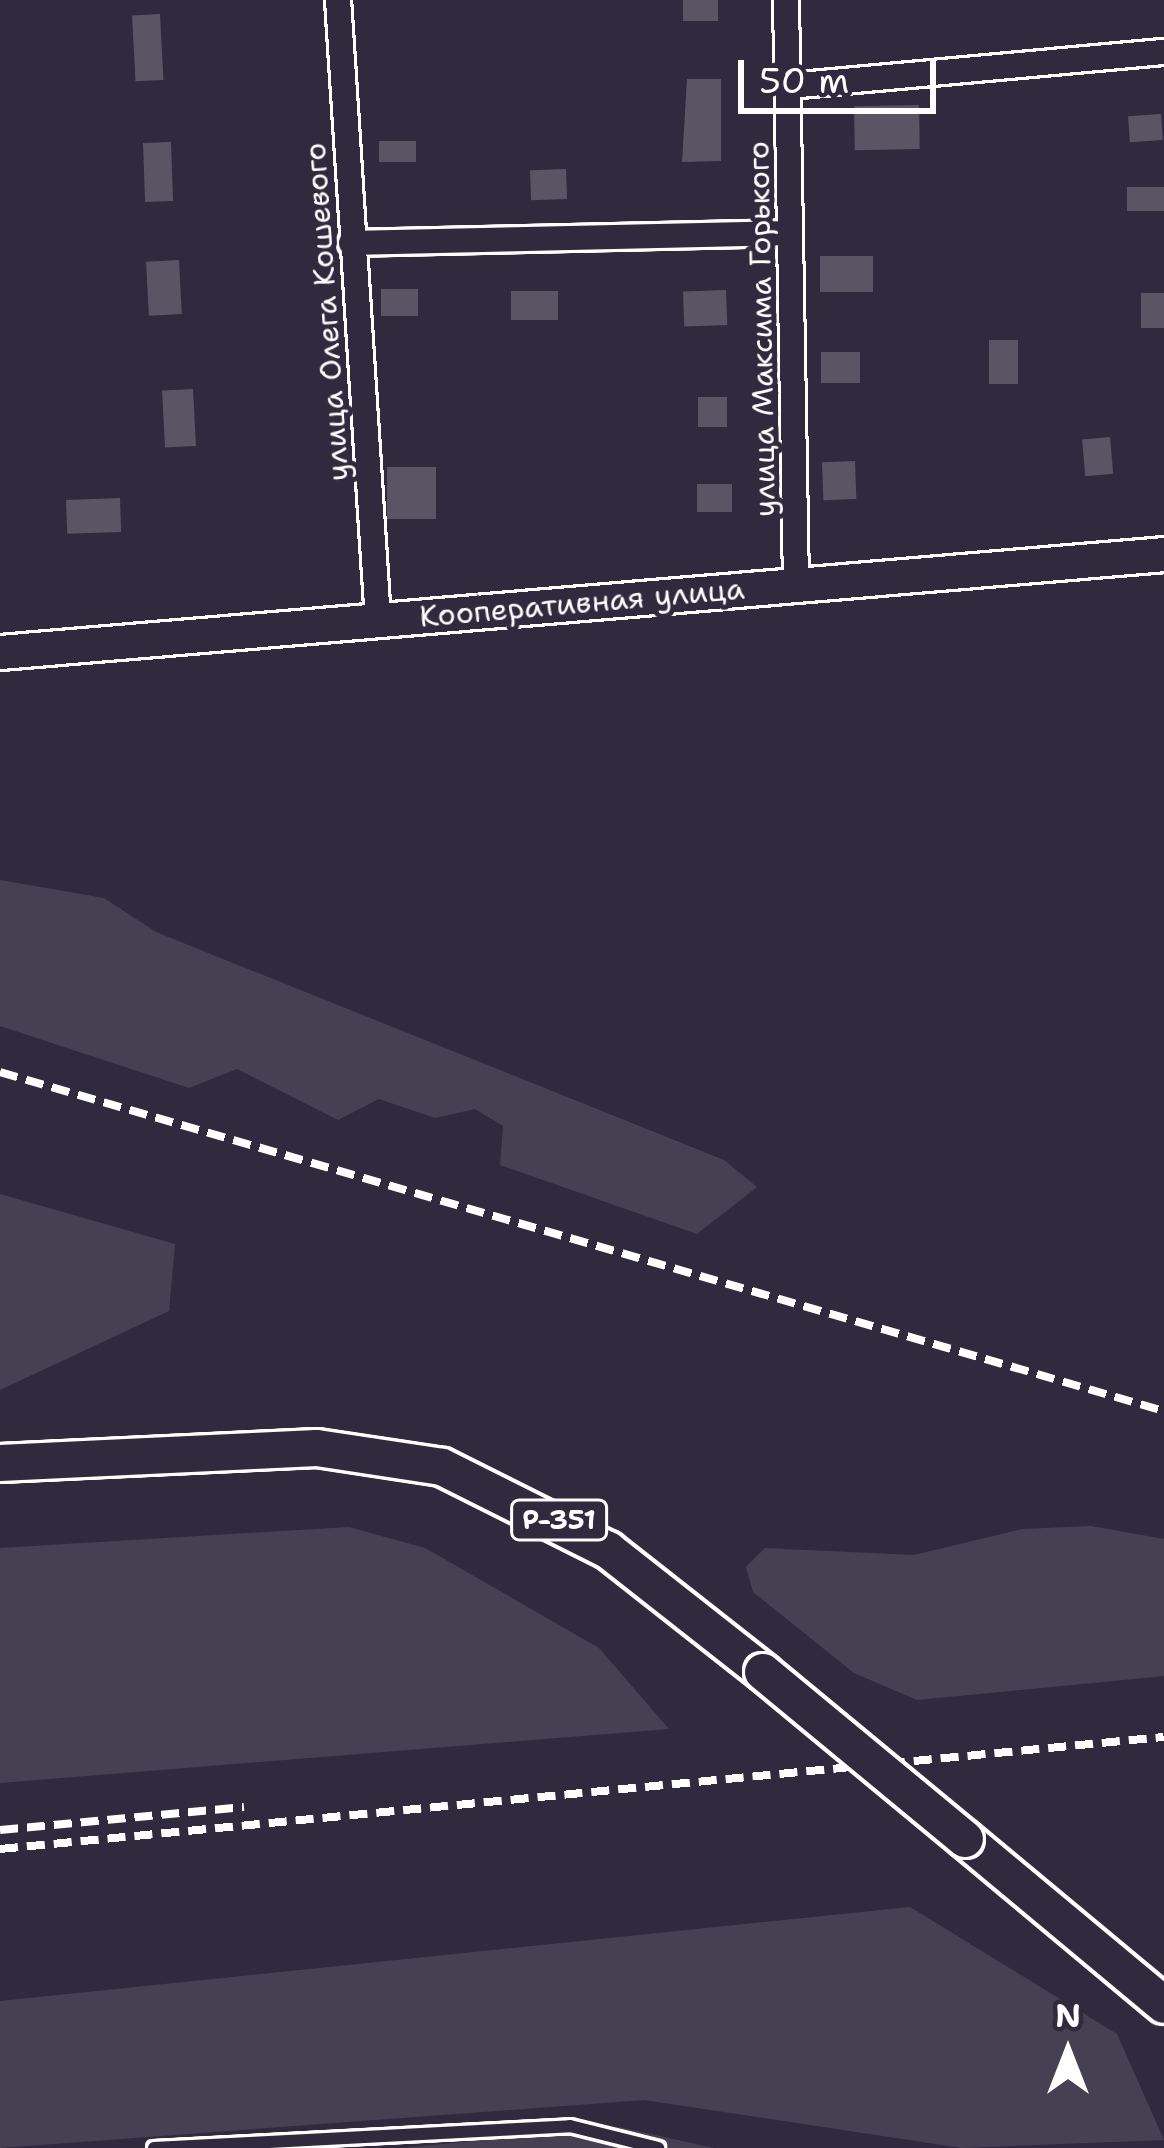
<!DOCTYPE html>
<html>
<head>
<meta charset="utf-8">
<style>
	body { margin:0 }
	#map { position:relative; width:1164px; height:2148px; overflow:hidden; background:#2f2a3d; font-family:"Shantell Sans",sans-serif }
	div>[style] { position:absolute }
	.green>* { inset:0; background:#464152 }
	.building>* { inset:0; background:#595564; transform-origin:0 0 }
	.roads { filter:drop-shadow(3px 0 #fff) drop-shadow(-3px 0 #fff) drop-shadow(0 3px #fff) drop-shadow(0 -3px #fff) }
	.service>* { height:12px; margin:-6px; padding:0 6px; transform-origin:6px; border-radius:6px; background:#2f2a3d }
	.minor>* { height:24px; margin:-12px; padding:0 12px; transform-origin:12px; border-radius:12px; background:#2f2a3d }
	.secondary>* { height:33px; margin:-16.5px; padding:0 16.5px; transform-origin:16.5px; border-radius:16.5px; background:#2f2a3d }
	.primary>* { height:36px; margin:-18px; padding:0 18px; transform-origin:18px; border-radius:18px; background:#2f2a3d }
	.rail>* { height:8px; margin-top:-4px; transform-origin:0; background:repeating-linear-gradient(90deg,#fff 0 18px,transparent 0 27px) }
	.bridges { filter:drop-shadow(3px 0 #fff) drop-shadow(-3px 0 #fff) drop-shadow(0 3px #fff) drop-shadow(0 -3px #fff) }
	.primary-bridge>* { height:36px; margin:-18px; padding:0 18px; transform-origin:18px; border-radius:18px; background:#2f2a3d }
	span { translate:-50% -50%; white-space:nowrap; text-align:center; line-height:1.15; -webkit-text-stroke:10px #2f2a3d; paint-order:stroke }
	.shield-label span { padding:3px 9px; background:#2f2a3d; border:3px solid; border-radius:9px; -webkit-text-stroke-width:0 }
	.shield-label { font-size:27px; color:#fff; font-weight:700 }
	.street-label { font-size:30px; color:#fff }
	.north { position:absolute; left:1008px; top:1992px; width:120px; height:120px; -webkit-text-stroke:9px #2f2a3d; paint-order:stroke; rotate:0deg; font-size:33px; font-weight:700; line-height:48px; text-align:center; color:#fff }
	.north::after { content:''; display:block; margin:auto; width:42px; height:54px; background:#fff; clip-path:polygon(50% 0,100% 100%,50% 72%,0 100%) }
	.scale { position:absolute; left:738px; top:60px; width:198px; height:54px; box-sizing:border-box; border:6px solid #fff; border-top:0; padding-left:15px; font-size:36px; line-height:42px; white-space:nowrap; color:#fff; -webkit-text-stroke:9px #2f2a3d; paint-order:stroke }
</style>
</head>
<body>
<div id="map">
	<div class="green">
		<i style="clip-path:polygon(0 880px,104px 898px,156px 932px,724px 1160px,757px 1187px,697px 1234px,500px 1165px,503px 1126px,475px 1109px,435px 1118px,379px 1099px,338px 1120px,237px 1069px,189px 1088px,0 1026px)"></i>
		<i style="clip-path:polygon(0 1194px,175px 1244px,169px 1311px,0 1390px)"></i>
		<i style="clip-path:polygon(1091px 1526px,1164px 1539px,1164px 1676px,917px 1700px,854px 1673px,753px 1592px,746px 1567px,765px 1548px,914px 1555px,1022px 1529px)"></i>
		<i style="clip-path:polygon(349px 1527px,425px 1548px,599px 1648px,669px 1729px,0 1783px,0 1548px)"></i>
		<i style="clip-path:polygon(910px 1907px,1117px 2034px,1164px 2140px,962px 2148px,644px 2100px,0 2148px,0 2001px)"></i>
		<i style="clip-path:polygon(619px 2127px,714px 2148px,402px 2148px)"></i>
	</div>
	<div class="building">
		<i style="left:683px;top:0;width:35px;height:21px"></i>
		<i style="left:160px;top:14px;width:66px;height:28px;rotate:87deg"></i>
		<i style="clip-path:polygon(687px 79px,721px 79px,721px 161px,682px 162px)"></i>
		<i style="left:919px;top:105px;width:44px;height:65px;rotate:89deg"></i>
		<i style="left:1161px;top:114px;width:26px;height:33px;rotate:86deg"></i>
		<i style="left:416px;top:141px;width:21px;height:37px;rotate:90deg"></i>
		<i style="left:171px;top:142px;width:59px;height:28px;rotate:88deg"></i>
		<i style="left:566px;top:169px;width:30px;height:36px;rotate:88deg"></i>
		<i style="left:1164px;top:187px;width:24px;height:37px;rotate:90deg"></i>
		<i style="left:873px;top:256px;width:36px;height:53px;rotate:90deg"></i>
		<i style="left:179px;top:260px;width:54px;height:33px;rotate:87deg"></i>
		<i style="left:418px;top:289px;width:27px;height:37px;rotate:90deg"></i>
		<i style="left:726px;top:290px;width:35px;height:43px;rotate:88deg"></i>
		<i style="left:558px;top:291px;width:29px;height:47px;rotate:90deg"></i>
		<i style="left:1164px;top:293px;width:35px;height:23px;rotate:90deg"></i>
		<i style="left:989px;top:340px;width:29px;height:44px"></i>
		<i style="left:821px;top:352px;width:39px;height:31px"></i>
		<i style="left:193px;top:389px;width:57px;height:31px;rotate:87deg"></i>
		<i style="left:698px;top:397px;width:29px;height:30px"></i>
		<i style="left:1110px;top:437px;width:37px;height:28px;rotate:85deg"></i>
		<i style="left:855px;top:461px;width:38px;height:33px;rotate:88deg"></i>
		<i style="left:387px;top:467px;width:49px;height:52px"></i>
		<i style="left:697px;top:484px;width:35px;height:28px"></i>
		<i style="left:120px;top:498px;width:34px;height:54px;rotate:88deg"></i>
	</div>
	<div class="roads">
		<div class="service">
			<i style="left:154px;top:2148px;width:417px;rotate:-3deg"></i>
			<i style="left:570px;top:2126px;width:91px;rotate:14deg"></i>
		</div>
		<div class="minor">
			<i style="left:338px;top:0;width:621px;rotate:86.31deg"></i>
			<i style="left:786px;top:0;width:585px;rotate:89.02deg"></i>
			<i style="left:789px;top:86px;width:377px;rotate:-5.2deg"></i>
			<i style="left:351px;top:243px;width:438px;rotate:-1.3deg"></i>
		</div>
		<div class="secondary">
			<i style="left:0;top:652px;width:1168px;rotate:-4.81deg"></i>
		</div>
		<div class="primary">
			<i style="left:0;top:1463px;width:317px;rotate:-2.7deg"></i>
			<i style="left:317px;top:1448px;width:126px;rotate:8.6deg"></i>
			<i style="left:442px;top:1467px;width:186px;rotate:26.6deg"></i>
			<i style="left:608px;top:1550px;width:197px;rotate:38.2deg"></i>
			<i style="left:965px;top:1839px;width:259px;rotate:39.8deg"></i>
		</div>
	</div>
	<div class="rail">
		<i style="left:0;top:1072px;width:1212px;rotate:16.24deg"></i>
		<i style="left:0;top:1830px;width:245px;rotate:-5.4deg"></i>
		<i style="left:0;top:1849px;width:1169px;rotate:-5.5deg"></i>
	</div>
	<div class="bridges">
		<div class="primary-bridge">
			<i style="left:763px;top:1672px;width:262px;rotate:39.6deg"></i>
		</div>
	</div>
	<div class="shield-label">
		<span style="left:559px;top:1520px">Р-351</span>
	</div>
	<div class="street-label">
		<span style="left:327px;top:312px;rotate:-94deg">улица Олега Кошевого</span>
		<span style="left:762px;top:329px;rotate:-91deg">улица Максима Горького</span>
		<span style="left:582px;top:603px;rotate:-5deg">Кооперативная улица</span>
	</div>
	<div class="north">N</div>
	<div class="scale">50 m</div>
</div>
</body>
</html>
